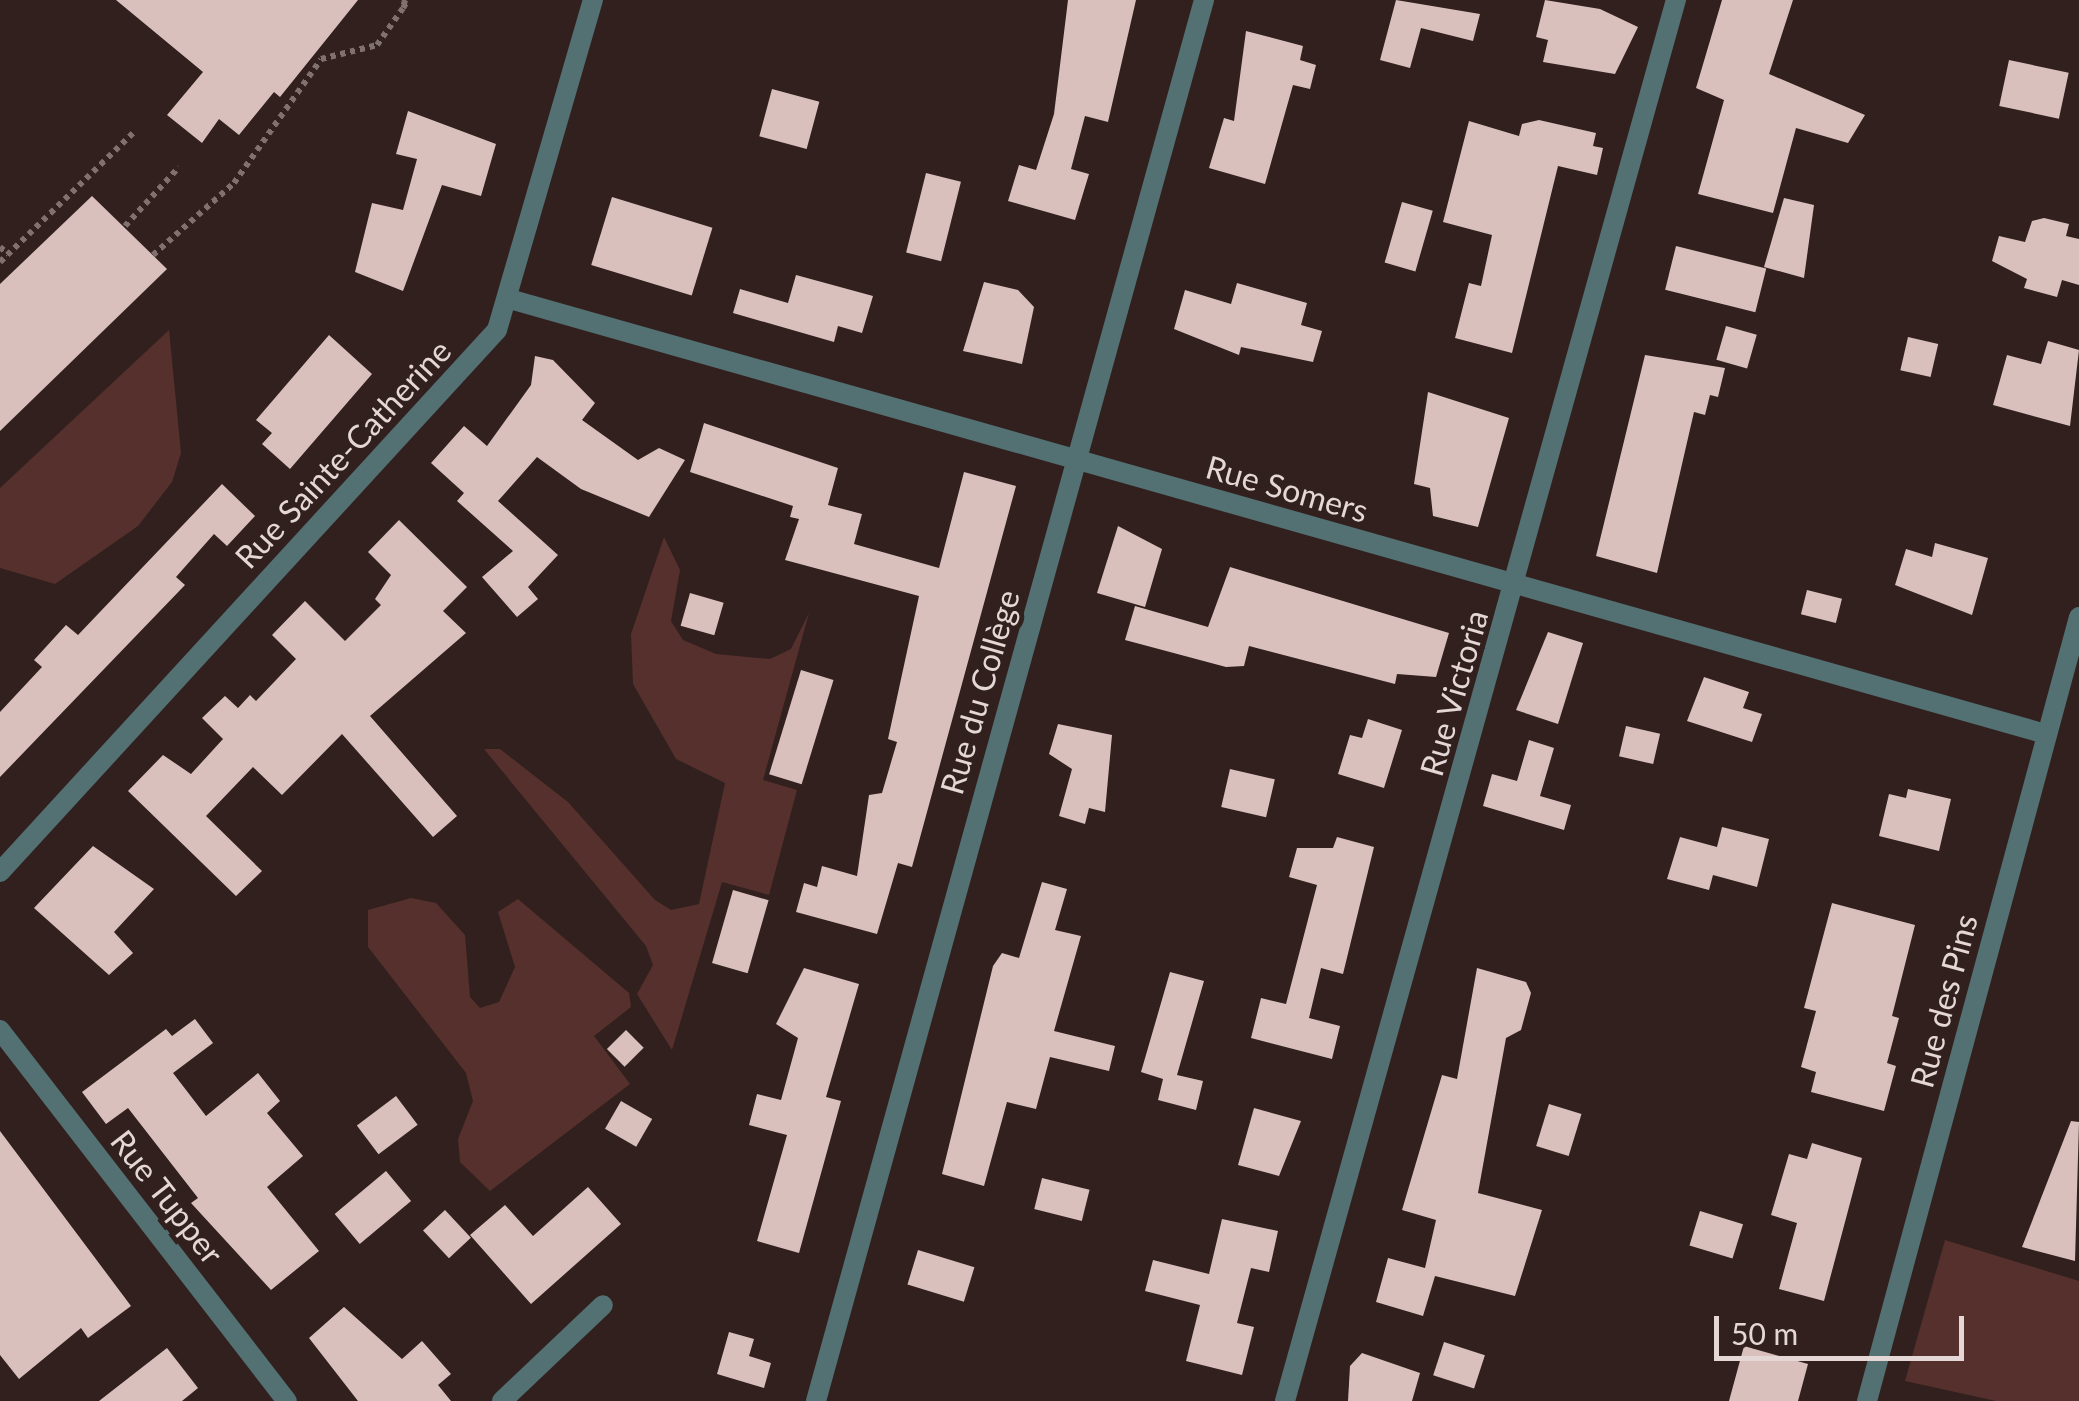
<!DOCTYPE html>
<html>
<head>
<meta charset="utf-8">
<style>
	body { margin:0 }
	#map { position:relative; width:2079px; height:1401px; overflow:hidden; background:#31201e; font-family:Lato,sans-serif }
	div>[style] { position:absolute }
	.green>* { inset:0; background:#56302c }
	.building>* { inset:0; background:#d9c0bd; transform-origin:0 0 }
	.path>* { height:6px; margin-top:-3px; transform-origin:0; background:repeating-linear-gradient(90deg,#80706f 0 5px,transparent 0 10px) }
	.minor>* { height:20px; margin:-10px; padding:0 10px; transform-origin:10px; border-radius:10px; background:#537072 }
	.tertiary>* { height:20px; margin:-10px; padding:0 10px; transform-origin:10px; border-radius:10px; background:#537072 }
	span { translate:-50% -50%; white-space:nowrap; text-align:center; line-height:1.15; -webkit-text-stroke:10px #31201e; paint-order:stroke }
	.street-label { font-size:32px; color:#e4d7d6 }
	.scale { position:absolute; left:1714px; top:1316px; width:250px; height:45px; box-sizing:border-box; border:5px solid #e4d7d6; border-top:0; padding-left:12px; font-size:30px; line-height:35px; white-space:nowrap; color:#e4d7d6; -webkit-text-stroke:8px #31201e; paint-order:stroke }
</style>
</head>
<body>
<div id="map">
	<div class="green">
		<i style="clip-path:polygon(169px 330px,181px 453px,172px 482px,138px 526px,55px 584px,0 568px,0 488px)"></i>
		<i style="clip-path:polygon(664px 537px,680px 570px,671px 621px,683px 640px,716px 654px,770px 659px,791px 649px,809px 613px,763px 780px,797px 790px,769px 895px,722px 882px,672px 1050px,637px 994px,653px 965px,646px 946px,484px 749px,500px 749px,568px 802px,655px 900px,671px 910px,699px 904px,725px 783px,676px 759px,633px 684px,631px 634px)"></i>
		<i style="clip-path:polygon(411px 898px,436px 903px,465px 935px,470px 997px,480px 1008px,499px 1002px,515px 967px,498px 912px,518px 899px,629px 993px,631px 1007px,594px 1036px,630px 1084px,490px 1191px,460px 1162px,458px 1139px,473px 1101px,466px 1073px,368px 947px,368px 910px)"></i>
		<i style="clip-path:polygon(1945px 1240px,2079px 1281px,2079px 1401px,1996px 1401px,1905px 1381px)"></i>
	</div>
	<div class="building">
		<i style="clip-path:polygon(116px 0,358px 0,280px 97px,274px 92px,239px 135px,219px 119px,202px 143px,167px 115px,203px 72px)"></i>
		<i style="clip-path:polygon(1068px 0,1136px 0,1108px 122px,1085px 116px,1071px 169px,1089px 174px,1075px 220px,1008px 201px,1019px 165px,1036px 170px,1054px 114px)"></i>
		<i style="clip-path:polygon(1396px 0,1480px 14px,1473px 41px,1421px 28px,1410px 68px,1380px 60px)"></i>
		<i style="clip-path:polygon(1545px 0,1600px 9px,1638px 27px,1615px 74px,1543px 62px,1548px 40px,1536px 37px)"></i>
		<i style="clip-path:polygon(1722px 0,1793px 0,1769px 74px,1865px 115px,1848px 143px,1796px 128px,1773px 213px,1698px 194px,1724px 100px,1696px 88px)"></i>
		<i style="clip-path:polygon(1246px 31px,1303px 46px,1300px 60px,1316px 65px,1310px 89px,1293px 85px,1265px 184px,1209px 168px,1224px 118px,1234px 121px)"></i>
		<i style="left:2009px;top:60px;width:61px;height:47px;rotate:12deg"></i>
		<i style="left:772px;top:89px;width:49px;height:49px;rotate:15deg"></i>
		<i style="clip-path:polygon(408px 111px,496px 144px,481px 196px,442px 185px,403px 291px,355px 272px,372px 203px,403px 210px,417px 159px,396px 154px)"></i>
		<i style="clip-path:polygon(1539px 120px,1596px 133px,1593px 146px,1603px 148px,1597px 175px,1558px 166px,1512px 353px,1455px 338px,1469px 283px,1481px 286px,1492px 235px,1443px 222px,1469px 121px,1519px 136px,1522px 124px)"></i>
		<i style="left:926px;top:173px;width:36px;height:82px;rotate:14deg"></i>
		<i style="clip-path:polygon(92px 196px,167px 269px,0 431px,0 284px)"></i>
		<i style="left:612px;top:197px;width:105px;height:71px;rotate:17deg"></i>
		<i style="clip-path:polygon(1784px 198px,1814px 205px,1804px 278px,1764px 267px)"></i>
		<i style="left:1402px;top:202px;width:32px;height:63px;rotate:16deg"></i>
		<i style="clip-path:polygon(2044px 218px,2069px 224px,2066px 236px,2079px 239px,2079px 285px,2062px 280px,2057px 297px,2024px 288px,2027px 279px,1992px 261px,1999px 236px,2025px 242px,2032px 221px)"></i>
		<i style="left:1676px;top:246px;width:93px;height:45px;rotate:14deg"></i>
		<i style="clip-path:polygon(796px 275px,873px 296px,862px 333px,838px 326px,834px 342px,733px 313px,740px 289px,788px 303px)"></i>
		<i style="clip-path:polygon(984px 282px,1018px 290px,1034px 307px,1022px 364px,963px 351px)"></i>
		<i style="clip-path:polygon(1237px 283px,1307px 303px,1301px 325px,1322px 331px,1313px 362px,1241px 347px,1239px 355px,1174px 329px,1185px 290px,1231px 304px)"></i>
		<i style="left:1726px;top:326px;width:32px;height:35px;rotate:16deg"></i>
		<i style="clip-path:polygon(329px 335px,372px 374px,290px 469px,262px 444px,272px 433px,256px 420px)"></i>
		<i style="left:1908px;top:337px;width:31px;height:34px;rotate:13deg"></i>
		<i style="clip-path:polygon(2048px 341px,2079px 350px,2070px 426px,1993px 405px,2007px 355px,2041px 364px)"></i>
		<i style="clip-path:polygon(1645px 355px,1725px 368px,1718px 397px,1710px 395px,1705px 415px,1694px 412px,1657px 573px,1596px 556px)"></i>
		<i style="clip-path:polygon(535px 356px,553px 360px,595px 403px,582px 420px,638px 460px,659px 448px,685px 460px,649px 517px,581px 489px,537px 457px,498px 501px,558px 555px,528px 587px,538px 599px,517px 617px,482px 577px,513px 551px,457px 501px,464px 493px,431px 463px,464px 426px,487px 446px,531px 385px)"></i>
		<i style="clip-path:polygon(1428px 392px,1509px 418px,1478px 527px,1433px 516px,1430px 488px,1414px 484px)"></i>
		<i style="clip-path:polygon(704px 423px,838px 468px,828px 505px,862px 514px,854px 544px,939px 568px,964px 472px,1016px 486px,912px 867px,898px 863px,877px 934px,796px 912px,804px 883px,817px 887px,822px 866px,857px 876px,869px 795px,882px 793px,897px 742px,888px 739px,919px 596px,785px 560px,799px 519px,790px 517px,793px 506px,690px 472px)"></i>
		<i style="clip-path:polygon(222px 484px,255px 516px,227px 546px,214px 534px,176px 577px,185px 585px,0 777px,0 712px,42px 667px,34px 660px,66px 625px,78px 635px)"></i>
		<i style="clip-path:polygon(399px 520px,467px 587px,443px 611px,466px 633px,370px 716px,457px 816px,433px 837px,342px 734px,282px 795px,253px 767px,206px 816px,262px 871px,236px 896px,128px 791px,163px 755px,191px 774px,223px 739px,202px 718px,225px 696px,238px 708px,250px 695px,256px 701px,296px 659px,272px 635px,305px 601px,345px 641px,381px 605px,375px 599px,391px 575px,368px 552px)"></i>
		<i style="clip-path:polygon(1118px 526px,1162px 549px,1145px 607px,1097px 593px)"></i>
		<i style="clip-path:polygon(1935px 543px,1988px 558px,1972px 615px,1895px 585px,1906px 549px,1932px 557px)"></i>
		<i style="clip-path:polygon(1230px 567px,1449px 633px,1436px 677px,1397px 674px,1395px 684px,1249px 646px,1244px 666px,1226px 667px,1125px 640px,1135px 606px,1208px 627px)"></i>
		<i style="left:1807px;top:590px;width:36px;height:25px;rotate:14deg"></i>
		<i style="left:690px;top:593px;width:35px;height:34px;rotate:16deg"></i>
		<i style="clip-path:polygon(1548px 632px,1583px 643px,1558px 724px,1516px 710px)"></i>
		<i style="left:801px;top:670px;width:34px;height:109px;rotate:17deg"></i>
		<i style="clip-path:polygon(1704px 677px,1749px 692px,1743px 708px,1762px 714px,1752px 742px,1687px 721px)"></i>
		<i style="clip-path:polygon(1368px 719px,1402px 730px,1384px 788px,1338px 774px,1350px 735px,1362px 738px)"></i>
		<i style="clip-path:polygon(1058px 724px,1112px 735px,1105px 812px,1089px 808px,1085px 824px,1059px 816px,1072px 769px,1049px 754px)"></i>
		<i style="left:1626px;top:726px;width:35px;height:31px;rotate:13deg"></i>
		<i style="clip-path:polygon(1529px 740px,1554px 748px,1540px 796px,1571px 805px,1564px 830px,1483px 806px,1492px 774px,1517px 781px)"></i>
		<i style="left:1230px;top:769px;width:46px;height:39px;rotate:13deg"></i>
		<i style="clip-path:polygon(1908px 789px,1951px 799px,1939px 851px,1879px 836px,1889px 794px,1906px 798px)"></i>
		<i style="clip-path:polygon(1722px 827px,1769px 839px,1757px 887px,1713px 875px,1709px 890px,1667px 879px,1680px 837px,1717px 847px)"></i>
		<i style="clip-path:polygon(1337px 837px,1374px 847px,1343px 974px,1321px 968px,1309px 1018px,1340px 1026px,1332px 1059px,1251px 1038px,1261px 998px,1286px 1004px,1317px 885px,1289px 877px,1297px 848px,1333px 848px)"></i>
		<i style="clip-path:polygon(93px 846px,154px 889px,114px 932px,133px 953px,109px 975px,34px 908px)"></i>
		<i style="clip-path:polygon(1042px 882px,1067px 889px,1055px 930px,1081px 936px,1054px 1031px,1115px 1046px,1109px 1071px,1050px 1057px,1036px 1109px,1007px 1102px,984px 1186px,942px 1174px,993px 966px,1002px 953px,1019px 958px)"></i>
		<i style="left:733px;top:890px;width:37px;height:76px;rotate:16deg"></i>
		<i style="clip-path:polygon(1832px 903px,1915px 925px,1892px 1016px,1899px 1018px,1887px 1063px,1896px 1066px,1884px 1111px,1811px 1092px,1816px 1072px,1801px 1067px,1816px 1011px,1804px 1008px)"></i>
		<i style="clip-path:polygon(804px 968px,859px 984px,826px 1097px,841px 1101px,799px 1253px,757px 1241px,787px 1135px,749px 1125px,757px 1094px,781px 1100px,798px 1038px,776px 1024px)"></i>
		<i style="clip-path:polygon(1477px 968px,1526px 982px,1531px 993px,1521px 1030px,1506px 1038px,1478px 1193px,1542px 1210px,1515px 1296px,1435px 1276px,1423px 1316px,1376px 1302px,1388px 1258px,1425px 1268px,1436px 1220px,1402px 1210px,1442px 1075px,1457px 1079px)"></i>
		<i style="clip-path:polygon(1170px 972px,1204px 981px,1177px 1075px,1203px 1081px,1196px 1110px,1158px 1100px,1163px 1079px,1141px 1072px)"></i>
		<i style="clip-path:polygon(195px 1019px,213px 1043px,173px 1073px,206px 1116px,258px 1073px,280px 1101px,267px 1113px,303px 1156px,267px 1187px,319px 1251px,271px 1290px,191px 1203px,198px 1198px,128px 1108px,106px 1124px,82px 1092px,166px 1029px,172px 1036px)"></i>
		<i style="left:626px;top:1030px;width:25px;height:27px;rotate:45deg"></i>
		<i style="left:396px;top:1096px;width:36px;height:49px;rotate:53deg"></i>
		<i style="left:621px;top:1101px;width:36px;height:32px;rotate:30deg"></i>
		<i style="left:1549px;top:1104px;width:34px;height:44px;rotate:17deg"></i>
		<i style="clip-path:polygon(1254px 1108px,1301px 1121px,1279px 1176px,1238px 1165px)"></i>
		<i style="clip-path:polygon(2071px 1121px,2079px 1122px,2075px 1261px,2022px 1247px)"></i>
		<i style="clip-path:polygon(0 1131px,131px 1306px,88px 1338px,81px 1328px,19px 1379px,0 1355px)"></i>
		<i style="clip-path:polygon(1812px 1143px,1862px 1158px,1824px 1301px,1779px 1289px,1797px 1223px,1771px 1215px,1789px 1154px,1807px 1159px)"></i>
		<i style="left:386px;top:1171px;width:39px;height:67px;rotate:50deg"></i>
		<i style="left:1042px;top:1178px;width:49px;height:32px;rotate:14deg"></i>
		<i style="clip-path:polygon(588px 1187px,621px 1224px,531px 1304px,470px 1235px,505px 1205px,533px 1236px)"></i>
		<i style="left:445px;top:1210px;width:38px;height:30px;rotate:47deg"></i>
		<i style="left:1700px;top:1211px;width:45px;height:36px;rotate:17deg"></i>
		<i style="clip-path:polygon(1222px 1219px,1278px 1231px,1269px 1272px,1251px 1268px,1237px 1323px,1254px 1327px,1242px 1375px,1186px 1361px,1200px 1305px,1145px 1291px,1153px 1260px,1209px 1274px)"></i>
		<i style="left:918px;top:1250px;width:59px;height:36px;rotate:17deg"></i>
		<i style="clip-path:polygon(344px 1307px,402px 1359px,422px 1341px,451px 1374px,438px 1385px,451px 1401px,358px 1401px,309px 1338px)"></i>
		<i style="clip-path:polygon(729px 1332px,754px 1339px,749px 1356px,771px 1363px,764px 1388px,717px 1374px)"></i>
		<i style="left:1444px;top:1342px;width:43px;height:35px;rotate:18deg"></i>
		<i style="clip-path:polygon(1744px 1346px,1808px 1364px,1798px 1401px,1729px 1401px)"></i>
		<i style="clip-path:polygon(167px 1348px,198px 1388px,182px 1401px,99px 1401px)"></i>
		<i style="clip-path:polygon(1362px 1353px,1420px 1373px,1412px 1401px,1348px 1401px,1350px 1366px)"></i>
	</div>
	<div class="path">
		<i style="left:405px;top:0;width:8px;rotate:104deg"></i>
		<i style="left:403px;top:8px;width:9px;rotate:-58deg"></i>
		<i style="left:125px;top:226px;width:80px;rotate:-47.5deg"></i>
		<i style="left:0;top:247px;width:11px;rotate:41deg"></i>
		<i style="left:153px;top:255px;width:108px;rotate:-41.6deg"></i>
		<i style="left:234px;top:183px;width:151px;rotate:-54.9deg"></i>
		<i style="left:321px;top:59px;width:58px;rotate:-14deg"></i>
		<i style="left:377px;top:45px;width:45px;rotate:-54.9deg"></i>
		<i style="left:0;top:262px;width:188px;rotate:-44.1deg"></i>
	</div>
	<div class="minor">
		<i style="left:513px;top:300px;width:1593px;rotate:15.81deg"></i>
		<i style="left:0;top:872px;width:735px;rotate:-47.48deg"></i>
		<i style="left:497px;top:330px;width:344px;rotate:-73.8deg"></i>
		<i style="left:0;top:1030px;width:469px;rotate:52.3deg"></i>
		<i style="left:502px;top:1401px;width:139px;rotate:-43.5deg"></i>
		<i style="left:816px;top:1401px;width:1454px;rotate:-74.52deg"></i>
		<i style="left:1285px;top:1401px;width:1455px;rotate:-74.41deg"></i>
	</div>
	<div class="tertiary">
		<i style="left:1867px;top:1401px;width:812px;rotate:-74.87deg"></i>
	</div>
	<div class="street-label">
		<span style="left:343px;top:454px;rotate:-47deg">Rue Sainte-Catherine</span>
		<span style="left:1287px;top:489px;rotate:16deg">Rue Somers</span>
		<span style="left:980px;top:692px;rotate:-74deg">Rue du Collège</span>
		<span style="left:1454px;top:693px;rotate:-74deg">Rue Victoria</span>
		<span style="left:1944px;top:1001px;rotate:-75deg">Rue des Pins</span>
		<span style="left:167px;top:1197px;rotate:52deg">Rue Tupper</span>
	</div>
	<div class="scale">50 m</div>
</div>
</body>
</html>
